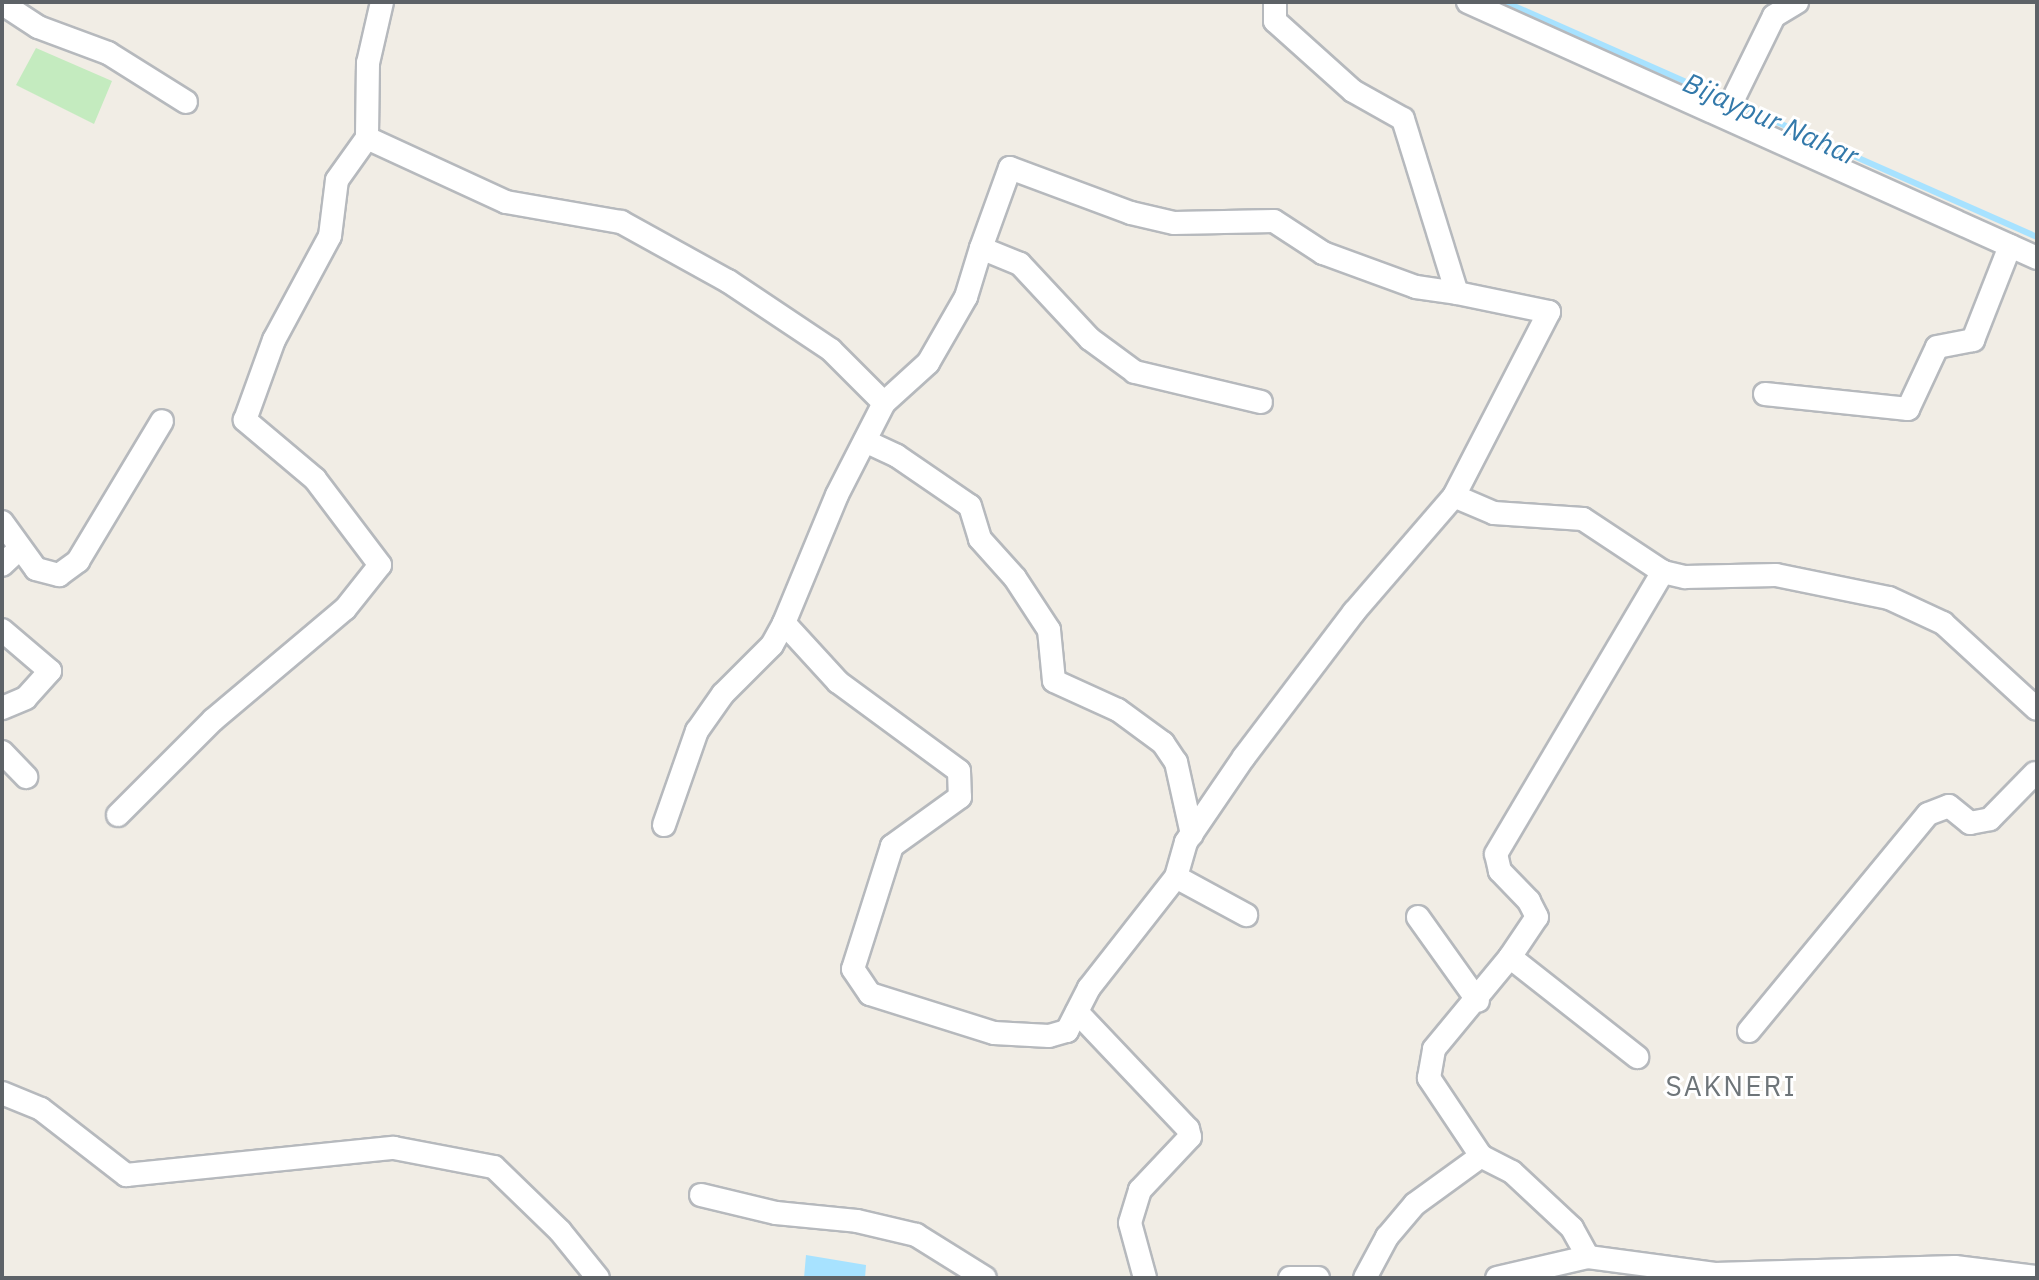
<!DOCTYPE html>
<html>
<head>
<meta charset="utf-8">
<style>
	body { margin:0 }
	#map { position:relative; width:2039px; height:1280px; overflow:hidden; background:#f1ede5; font-family:"IBM Plex Sans",sans-serif }
	div>[style] { position:absolute }
	.green>* { inset:0; background:#c4ebbf }
	.water>* { inset:0; background:#a7e2ff }
	.stream>* { height:6px; margin:-3px; padding:0 3px; transform-origin:3px; border-radius:3px; background:#a7e2ff }
	.roads { filter:drop-shadow(2px 0 #b6b9bd) drop-shadow(-2px 0 #b6b9bd) drop-shadow(0 2px #b6b9bd) drop-shadow(0 -2px #b6b9bd) }
	.minor>* { height:22px; margin:-11px; padding:0 11px; transform-origin:11px; border-radius:11px; background:#fff }
	span { translate:-50% -50%; white-space:nowrap; text-align:center; line-height:1.15; -webkit-text-stroke:6px #fff; paint-order:stroke }
	.water-label { font-size:28px; color:#3379aa; font-style:italic }
	.neighbourhood-label { font-size:28px; color:#6e7579; letter-spacing:2px }
	.frame { position:absolute; inset:0; border:4px solid #5d6267; pointer-events:none }
</style>
</head>
<body>
<div id="map">
	<div class="green">
		<i style="clip-path:polygon(36px 48px,112px 81px,94px 124px,16px 85px)"></i>
	</div>
	<div class="water">
		<i style="clip-path:polygon(806px 1255px,866px 1265px,865px 1278px,804px 1278px)"></i>
	</div>
	<div class="stream">
		<i style="left:1505px;top:2px;width:582px;rotate:23.83deg"></i>
	</div>
	<div class="roads">
		<div class="minor">
			<i style="left:382px;top:2px;width:63px;rotate:102.9deg"></i>
			<i style="left:368px;top:63px;width:75px;rotate:90.8deg"></i>
			<i style="left:367px;top:138px;width:153px;rotate:24.7deg"></i>
			<i style="left:506px;top:202px;width:117px;rotate:9.9deg"></i>
			<i style="left:621px;top:222px;width:122px;rotate:28.9deg"></i>
			<i style="left:728px;top:281px;width:124px;rotate:33.8deg"></i>
			<i style="left:831px;top:350px;width:75px;rotate:45deg"></i>
			<i style="left:1275px;top:2px;width:19px;rotate:90deg"></i>
			<i style="left:1275px;top:21px;width:105px;rotate:41.9deg"></i>
			<i style="left:1353px;top:91px;width:57px;rotate:29.2deg"></i>
			<i style="left:1403px;top:119px;width:182px;rotate:72.8deg"></i>
			<i style="left:1457px;top:293px;width:94px;rotate:11.7deg"></i>
			<i style="left:1549px;top:312px;width:207px;rotate:117.3deg"></i>
			<i style="left:1454px;top:496px;width:43px;rotate:23deg"></i>
			<i style="left:1494px;top:513px;width:89px;rotate:3.9deg"></i>
			<i style="left:1583px;top:519px;width:96px;rotate:33.5deg"></i>
			<i style="left:1663px;top:572px;width:23px;rotate:13deg"></i>
			<i style="left:1685px;top:577px;width:91px;rotate:-1.3deg"></i>
			<i style="left:1776px;top:575px;width:115px;rotate:11.5deg"></i>
			<i style="left:1889px;top:598px;width:60px;rotate:24.8deg"></i>
			<i style="left:1943px;top:623px;width:127px;rotate:42.5deg"></i>
			<i style="left:1468px;top:2px;width:624px;rotate:24.22deg"></i>
			<i style="left:3px;top:4px;width:42px;rotate:33.3deg"></i>
			<i style="left:38px;top:27px;width:75px;rotate:20.4deg"></i>
			<i style="left:108px;top:53px;width:92px;rotate:32.1deg"></i>
			<i style="left:1725px;top:116px;width:111px;rotate:-63.9deg"></i>
			<i style="left:1774px;top:16px;width:27px;rotate:-31deg"></i>
			<i style="left:981px;top:248px;width:85px;rotate:-70.1deg"></i>
			<i style="left:1010px;top:168px;width:129px;rotate:20.4deg"></i>
			<i style="left:1131px;top:213px;width:44px;rotate:13.1deg"></i>
			<i style="left:1174px;top:223px;width:100px;rotate:-1.1deg"></i>
			<i style="left:1274px;top:221px;width:59px;rotate:33.1deg"></i>
			<i style="left:1323px;top:253px;width:99px;rotate:20.1deg"></i>
			<i style="left:1416px;top:287px;width:41px;rotate:8.3deg"></i>
			<i style="left:1765px;top:394px;width:144px;rotate:6deg"></i>
			<i style="left:1908px;top:409px;width:68px;rotate:-64.9deg"></i>
			<i style="left:1937px;top:347px;width:37px;rotate:-11deg"></i>
			<i style="left:1973px;top:340px;width:101px;rotate:-68.5deg"></i>
			<i style="left:1261px;top:402px;width:130px;rotate:-166.6deg"></i>
			<i style="left:1135px;top:372px;width:56px;rotate:-143.7deg"></i>
			<i style="left:1090px;top:339px;width:103px;rotate:-133deg"></i>
			<i style="left:1020px;top:264px;width:42px;rotate:-157.7deg"></i>
			<i style="left:981px;top:248px;width:51px;rotate:107deg"></i>
			<i style="left:966px;top:297px;width:76px;rotate:119.9deg"></i>
			<i style="left:928px;top:363px;width:59px;rotate:137.7deg"></i>
			<i style="left:884px;top:403px;width:103px;rotate:117.1deg"></i>
			<i style="left:837px;top:495px;width:139px;rotate:112.5deg"></i>
			<i style="left:784px;top:623px;width:80px;rotate:47.5deg"></i>
			<i style="left:838px;top:682px;width:150px;rotate:36.3deg"></i>
			<i style="left:959px;top:771px;width:26px;rotate:88deg"></i>
			<i style="left:960px;top:797px;width:84px;rotate:144.2deg"></i>
			<i style="left:892px;top:846px;width:129px;rotate:107.6deg"></i>
			<i style="left:853px;top:969px;width:30px;rotate:56deg"></i>
			<i style="left:870px;top:994px;width:130px;rotate:17.5deg"></i>
			<i style="left:994px;top:1033px;width:55px;rotate:3.1deg"></i>
			<i style="left:1049px;top:1036px;width:19px;rotate:-16deg"></i>
			<i style="left:1067px;top:1031px;width:48px;rotate:-62.9deg"></i>
			<i style="left:1089px;top:988px;width:141px;rotate:-51.9deg"></i>
			<i style="left:1176px;top:877px;width:36px;rotate:-74deg"></i>
			<i style="left:1186px;top:842px;width:103px;rotate:-55.7deg"></i>
			<i style="left:1244px;top:757px;width:182px;rotate:-52.8deg"></i>
			<i style="left:1354px;top:612px;width:153px;rotate:-49.2deg"></i>
			<i style="left:865px;top:441px;width:35px;rotate:25deg"></i>
			<i style="left:897px;top:456px;width:88px;rotate:34.4deg"></i>
			<i style="left:970px;top:506px;width:34px;rotate:73deg"></i>
			<i style="left:980px;top:539px;width:52px;rotate:48.1deg"></i>
			<i style="left:1015px;top:578px;width:62px;rotate:56.8deg"></i>
			<i style="left:1049px;top:630px;width:51px;rotate:84.4deg"></i>
			<i style="left:1054px;top:681px;width:70px;rotate:24.4deg"></i>
			<i style="left:1118px;top:710px;width:56px;rotate:36.3deg"></i>
			<i style="left:1163px;top:743px;width:23px;rotate:56deg"></i>
			<i style="left:1176px;top:762px;width:74px;rotate:77.5deg"></i>
			<i style="left:2px;top:522px;width:58px;rotate:54.1deg"></i>
			<i style="left:36px;top:569px;width:24px;rotate:15deg"></i>
			<i style="left:59px;top:575px;width:24px;rotate:-36deg"></i>
			<i style="left:78px;top:561px;width:163px;rotate:-59deg"></i>
			<i style="left:2px;top:565px;width:23px;rotate:-43deg"></i>
			<i style="left:2px;top:630px;width:63px;rotate:40.5deg"></i>
			<i style="left:50px;top:671px;width:36px;rotate:132deg"></i>
			<i style="left:26px;top:698px;width:26px;rotate:157deg"></i>
			<i style="left:2px;top:752px;width:35px;rotate:46deg"></i>
			<i style="left:118px;top:815px;width:134px;rotate:-45deg"></i>
			<i style="left:213px;top:720px;width:172px;rotate:-40.1deg"></i>
			<i style="left:345px;top:609px;width:56px;rotate:-51.5deg"></i>
			<i style="left:380px;top:565px;width:108px;rotate:-127.1deg"></i>
			<i style="left:315px;top:479px;width:92px;rotate:-139.9deg"></i>
			<i style="left:245px;top:420px;width:85px;rotate:-70.1deg"></i>
			<i style="left:274px;top:340px;width:118px;rotate:-61.7deg"></i>
			<i style="left:330px;top:236px;width:56px;rotate:-82.9deg"></i>
			<i style="left:337px;top:180px;width:52px;rotate:-54.5deg"></i>
			<i style="left:664px;top:825px;width:100px;rotate:-70.7deg"></i>
			<i style="left:697px;top:731px;width:45px;rotate:-54.9deg"></i>
			<i style="left:723px;top:694px;width:69px;rotate:-45deg"></i>
			<i style="left:772px;top:645px;width:25px;rotate:-61deg"></i>
			<i style="left:1176px;top:877px;width:80px;rotate:28.5deg"></i>
			<i style="left:1418px;top:917px;width:103px;rotate:54.5deg"></i>
			<i style="left:1510px;top:957px;width:48px;rotate:-56deg"></i>
			<i style="left:1537px;top:917px;width:18px;rotate:-117deg"></i>
			<i style="left:1529px;top:901px;width:42px;rotate:-134deg"></i>
			<i style="left:1500px;top:871px;width:17px;rotate:-103deg"></i>
			<i style="left:1496px;top:854px;width:328px;rotate:-59.4deg"></i>
			<i style="left:1077px;top:1012px;width:161px;rotate:46.5deg"></i>
			<i style="left:1188px;top:1129px;width:8px;rotate:76deg"></i>
			<i style="left:1190px;top:1137px;width:73px;rotate:133.3deg"></i>
			<i style="left:1140px;top:1190px;width:34px;rotate:107deg"></i>
			<i style="left:1130px;top:1223px;width:57px;rotate:74.7deg"></i>
			<i style="left:1749px;top:1031px;width:281px;rotate:-50.5deg"></i>
			<i style="left:1928px;top:814px;width:22px;rotate:-21deg"></i>
			<i style="left:1949px;top:806px;width:27px;rotate:39deg"></i>
			<i style="left:1970px;top:823px;width:20px;rotate:-11deg"></i>
			<i style="left:1990px;top:819px;width:64px;rotate:-45.6deg"></i>
			<i style="left:2px;top:1093px;width:42px;rotate:22.3deg"></i>
			<i style="left:41px;top:1109px;width:108px;rotate:37.8deg"></i>
			<i style="left:126px;top:1175px;width:269px;rotate:-5.8deg"></i>
			<i style="left:394px;top:1148px;width:102px;rotate:10.8deg"></i>
			<i style="left:494px;top:1167px;width:92px;rotate:44.1deg"></i>
			<i style="left:560px;top:1231px;width:60px;rotate:51deg"></i>
			<i style="left:701px;top:1195px;width:77px;rotate:13.5deg"></i>
			<i style="left:776px;top:1213px;width:81px;rotate:5.6deg"></i>
			<i style="left:857px;top:1221px;width:61px;rotate:13.3deg"></i>
			<i style="left:916px;top:1235px;width:81px;rotate:31.9deg"></i>
			<i style="left:1588px;top:1257px;width:33px;rotate:-119deg"></i>
			<i style="left:1572px;top:1228px;width:82px;rotate:-137deg"></i>
			<i style="left:1512px;top:1172px;width:35px;rotate:-153deg"></i>
			<i style="left:1481px;top:1156px;width:94px;rotate:-123.7deg"></i>
			<i style="left:1429px;top:1078px;width:29px;rotate:-80deg"></i>
			<i style="left:1434px;top:1049px;width:119px;rotate:-50.4deg"></i>
			<i style="left:1510px;top:957px;width:162px;rotate:38.2deg"></i>
			<i style="left:1290px;top:1278px;width:28px"></i>
			<i style="left:1365px;top:1278px;width:47px;rotate:-61.8deg"></i>
			<i style="left:1387px;top:1237px;width:43px;rotate:-49.7deg"></i>
			<i style="left:1415px;top:1204px;width:82px;rotate:-36deg"></i>
			<i style="left:1497px;top:1278px;width:93px;rotate:-13deg"></i>
			<i style="left:1588px;top:1257px;width:128px;rotate:7.6deg"></i>
			<i style="left:1715px;top:1274px;width:240px;rotate:-1.7deg"></i>
			<i style="left:1955px;top:1267px;width:83px;rotate:7deg"></i>
		</div>
	</div>
	<div class="water-label">
		<span style="left:1771px;top:119px;rotate:24deg">Bijaypur Nahar</span>
	</div>
	<div class="neighbourhood-label">
		<span style="left:1731px;top:1086px">SAKNERI</span>
	</div>
	<div class="frame"></div>
</div>
</body>
</html>
